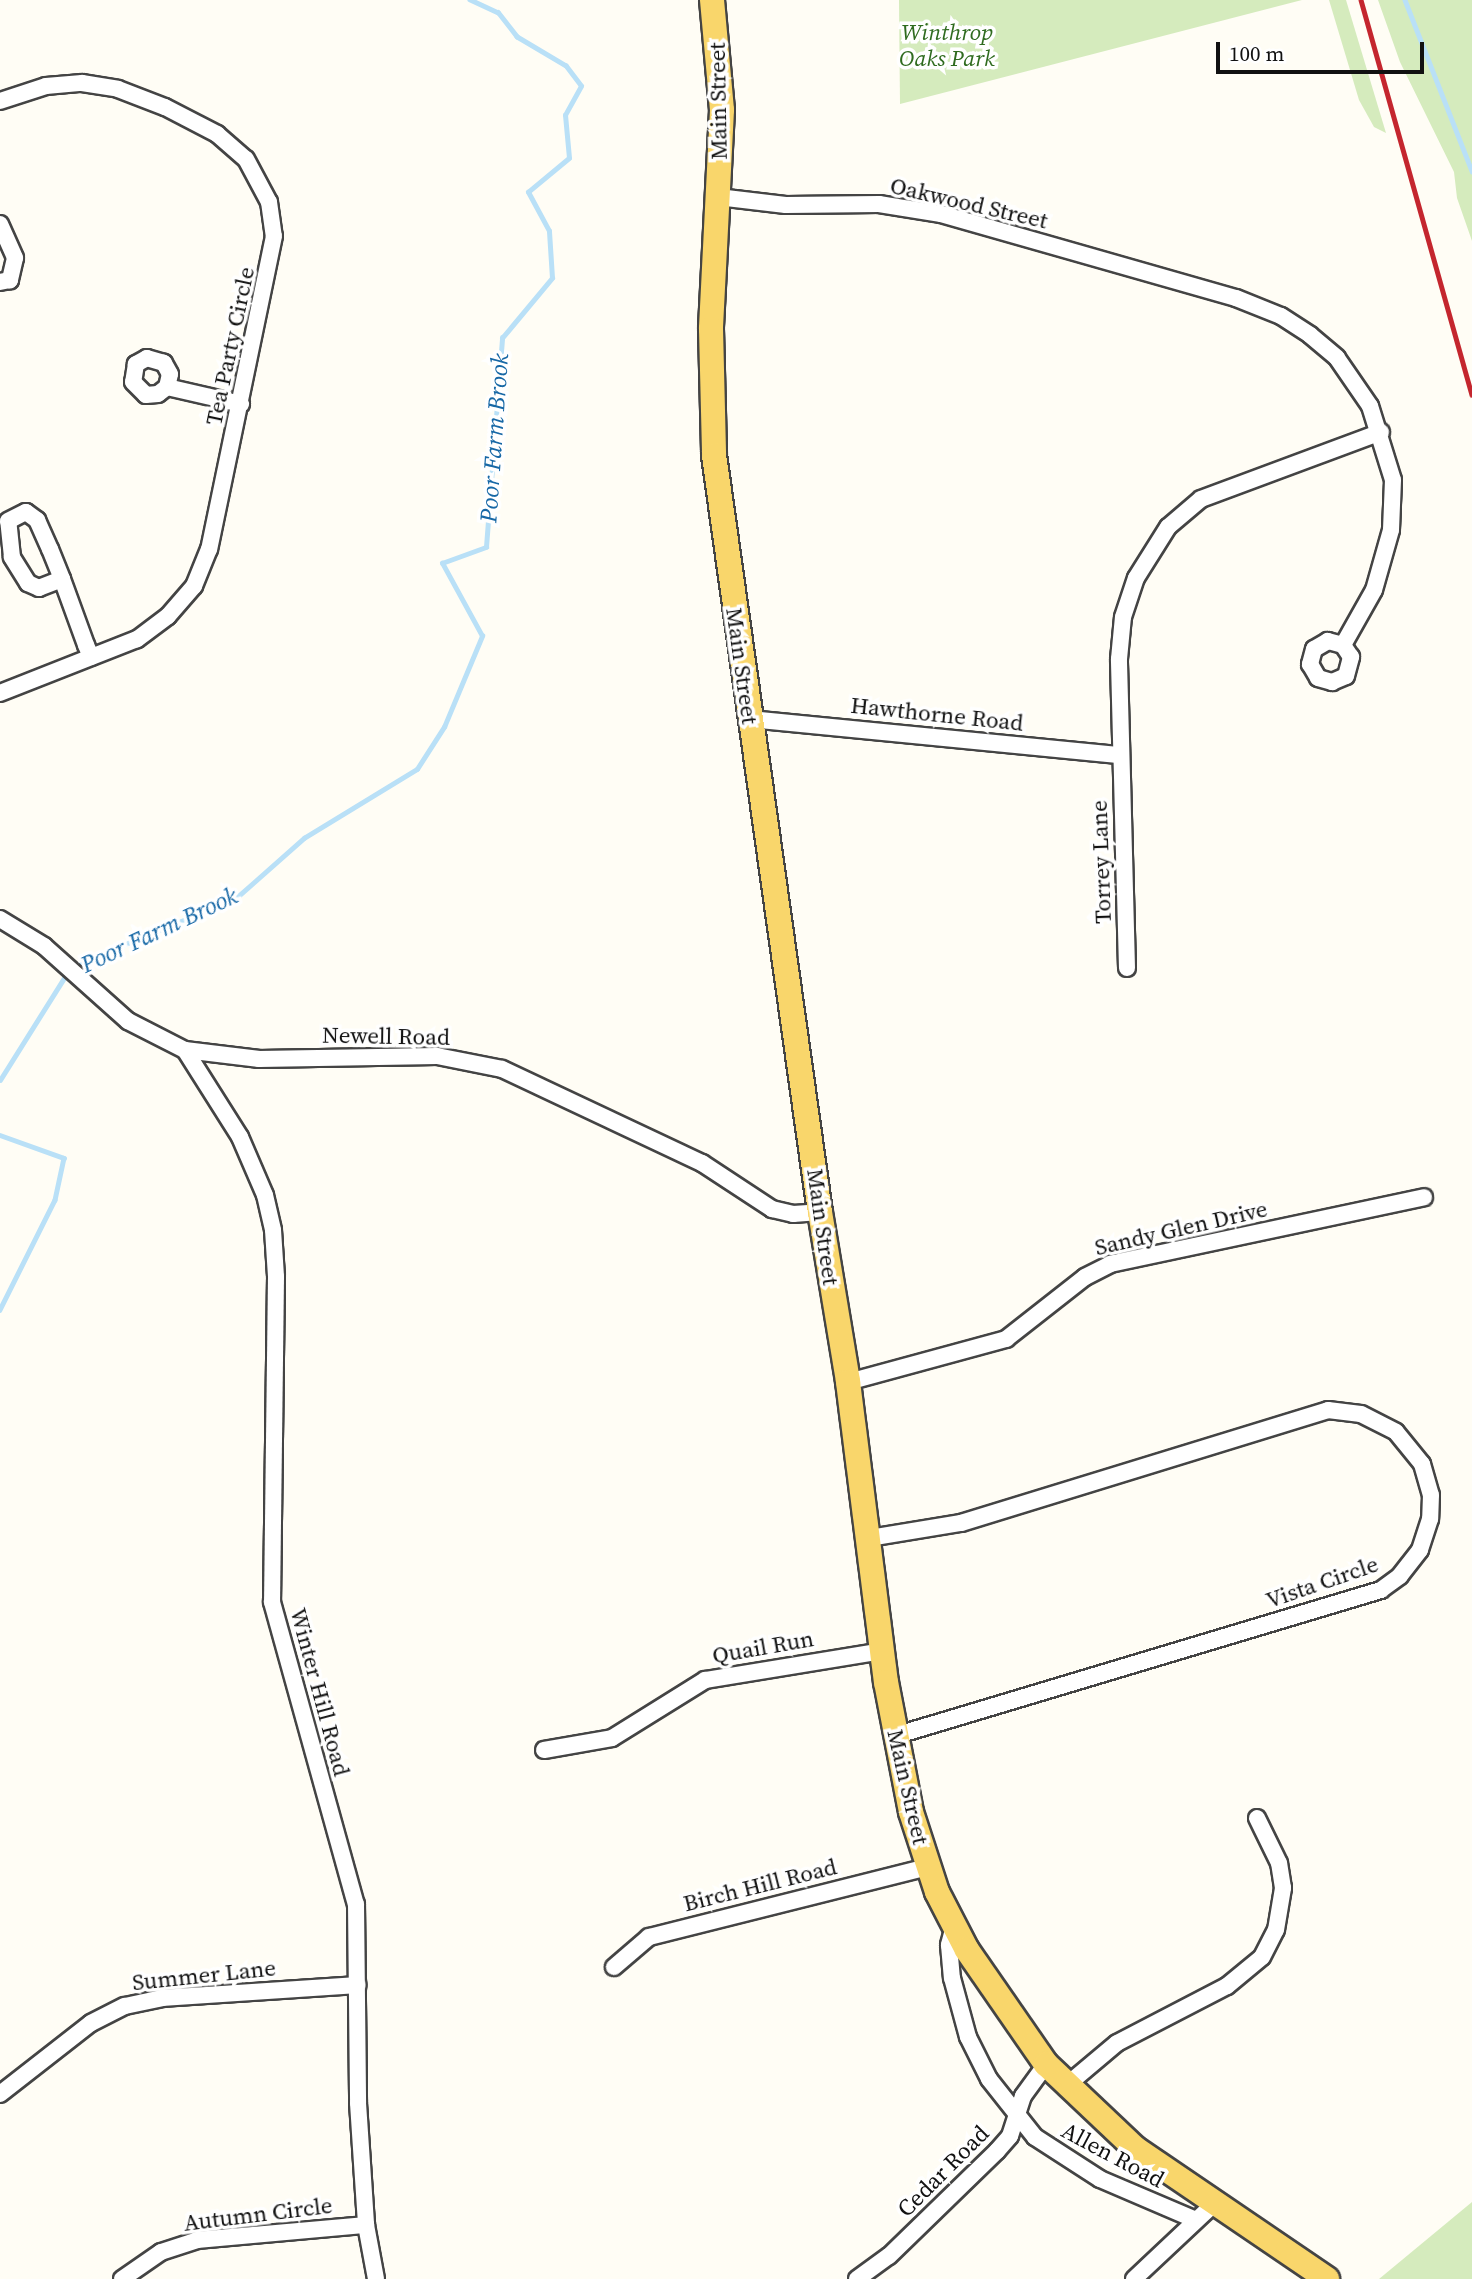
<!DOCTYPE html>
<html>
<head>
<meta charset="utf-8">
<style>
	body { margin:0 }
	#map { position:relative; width:1472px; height:2279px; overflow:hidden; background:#fffdf5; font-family:"Source Serif 4",serif }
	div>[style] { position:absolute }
	.green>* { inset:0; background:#d5ebbd }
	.stream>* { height:4.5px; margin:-2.25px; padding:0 2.25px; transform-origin:2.25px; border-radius:2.25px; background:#b9e0f7 }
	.roads { filter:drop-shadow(2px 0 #444) drop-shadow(-2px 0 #444) drop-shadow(0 2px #444) drop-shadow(0 -2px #444) }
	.street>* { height:16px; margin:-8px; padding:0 8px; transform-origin:8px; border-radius:8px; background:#fff }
	.primary>* { height:24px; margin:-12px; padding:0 12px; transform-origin:12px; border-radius:12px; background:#f9d66b }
	.rail>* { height:4.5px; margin:-2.25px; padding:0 2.25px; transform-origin:2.25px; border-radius:2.25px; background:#c4262e }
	span { translate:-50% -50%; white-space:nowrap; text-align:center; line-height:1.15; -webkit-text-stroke:7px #fff; paint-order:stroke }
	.park-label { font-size:23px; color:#2f6b1f; font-style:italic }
	.street-label { font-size:23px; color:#111 }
	.water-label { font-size:24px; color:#1768a6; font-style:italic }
	.scale { position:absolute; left:1216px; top:42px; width:208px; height:32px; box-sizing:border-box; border:4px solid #111; border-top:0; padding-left:9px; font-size:21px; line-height:24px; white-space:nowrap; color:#111; -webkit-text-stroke:5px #fff; paint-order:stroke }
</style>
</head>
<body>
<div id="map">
	<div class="green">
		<i style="clip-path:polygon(899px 0,1302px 0,900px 104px)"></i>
		<i style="clip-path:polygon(1329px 0,1346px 0,1386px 133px,1374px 127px,1359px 100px)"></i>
		<i style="clip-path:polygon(1378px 0,1472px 0,1472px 241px,1457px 198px,1454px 172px,1400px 62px)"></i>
		<i style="clip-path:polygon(1472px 2202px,1472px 2279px,1379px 2279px)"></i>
	</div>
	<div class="stream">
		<i style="left:1405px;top:0;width:184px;rotate:68.6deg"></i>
		<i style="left:0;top:1080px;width:120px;rotate:-57.9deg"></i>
		<i style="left:64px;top:978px;width:24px;rotate:-42deg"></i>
		<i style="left:82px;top:962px;width:165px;rotate:-22.4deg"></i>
		<i style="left:235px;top:899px;width:92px;rotate:-41.5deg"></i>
		<i style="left:304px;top:838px;width:132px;rotate:-31.4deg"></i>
		<i style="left:417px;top:769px;width:50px;rotate:-57.3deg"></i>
		<i style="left:444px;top:727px;width:99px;rotate:-67.3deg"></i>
		<i style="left:482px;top:636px;width:83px;rotate:-118.7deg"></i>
		<i style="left:442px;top:563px;width:47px;rotate:-20deg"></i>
		<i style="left:486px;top:547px;width:210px;rotate:-85.6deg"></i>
		<i style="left:502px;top:338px;width:78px;rotate:-50.2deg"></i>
		<i style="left:552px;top:278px;width:47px;rotate:-93.7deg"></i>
		<i style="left:549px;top:231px;width:44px;rotate:-118.3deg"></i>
		<i style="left:528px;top:192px;width:53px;rotate:-39.7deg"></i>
		<i style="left:569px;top:158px;width:43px;rotate:-95.3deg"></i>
		<i style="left:565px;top:115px;width:33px;rotate:-61deg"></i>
		<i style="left:581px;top:86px;width:25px;rotate:-127deg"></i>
		<i style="left:566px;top:66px;width:57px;rotate:-149.4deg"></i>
		<i style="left:517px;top:37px;width:31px;rotate:-128deg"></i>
		<i style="left:498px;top:13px;width:31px;rotate:-155deg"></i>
		<i style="left:0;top:1135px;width:68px;rotate:19.8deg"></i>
		<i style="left:64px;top:1158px;width:43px;rotate:102.1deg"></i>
		<i style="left:55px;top:1200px;width:123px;rotate:116.6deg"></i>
	</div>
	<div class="roads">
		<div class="street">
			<i style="left:0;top:101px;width:48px;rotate:-18.1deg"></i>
			<i style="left:46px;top:86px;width:36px;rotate:-5deg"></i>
			<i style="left:82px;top:83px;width:36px;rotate:9deg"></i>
			<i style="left:118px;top:89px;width:50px;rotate:21deg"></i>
			<i style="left:165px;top:107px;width:59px;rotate:27.4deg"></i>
			<i style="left:217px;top:134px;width:38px;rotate:41deg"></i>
			<i style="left:246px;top:159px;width:49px;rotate:61.9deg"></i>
			<i style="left:269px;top:202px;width:34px;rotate:82deg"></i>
			<i style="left:274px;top:236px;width:320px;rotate:101.7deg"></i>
			<i style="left:209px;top:549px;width:40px;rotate:112deg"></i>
			<i style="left:194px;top:586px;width:40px;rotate:131deg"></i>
			<i style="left:168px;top:616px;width:39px;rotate:143deg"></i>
			<i style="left:137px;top:639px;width:147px;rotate:158.5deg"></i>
			<i style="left:718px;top:197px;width:68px;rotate:6.7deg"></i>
			<i style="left:786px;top:205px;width:93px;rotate:-0.6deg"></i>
			<i style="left:879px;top:204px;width:63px;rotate:9.2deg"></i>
			<i style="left:941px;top:214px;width:307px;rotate:15.9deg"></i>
			<i style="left:1236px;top:298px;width:48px;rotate:21.8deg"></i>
			<i style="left:1281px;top:316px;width:35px;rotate:33deg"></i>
			<i style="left:1310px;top:335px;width:35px;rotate:40deg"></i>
			<i style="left:1337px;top:358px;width:58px;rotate:55.5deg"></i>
			<i style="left:1370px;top:406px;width:77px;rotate:72.7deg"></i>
			<i style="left:1393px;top:480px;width:50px;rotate:92.3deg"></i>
			<i style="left:1391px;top:530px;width:62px;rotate:105.8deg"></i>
			<i style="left:1374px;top:590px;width:63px;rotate:119.4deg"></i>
			<i style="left:1343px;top:645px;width:16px;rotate:-165deg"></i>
			<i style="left:1328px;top:641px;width:16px;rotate:150deg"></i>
			<i style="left:1314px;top:649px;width:16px;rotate:105deg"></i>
			<i style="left:1310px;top:664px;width:16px;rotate:60deg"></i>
			<i style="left:1318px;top:678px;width:15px;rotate:16deg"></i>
			<i style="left:1332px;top:682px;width:15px;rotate:-23deg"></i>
			<i style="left:1346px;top:676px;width:20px;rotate:-75deg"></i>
			<i style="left:1351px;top:657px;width:14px;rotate:-124deg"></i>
			<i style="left:0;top:224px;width:37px;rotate:66deg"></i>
			<i style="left:15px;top:258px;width:23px;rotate:103deg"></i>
			<i style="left:10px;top:280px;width:10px;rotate:169deg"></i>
			<i style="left:167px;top:387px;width:13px;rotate:-77deg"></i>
			<i style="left:170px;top:374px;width:13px;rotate:-119deg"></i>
			<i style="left:164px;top:363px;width:18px;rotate:-164deg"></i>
			<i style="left:147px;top:358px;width:13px;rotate:151deg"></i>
			<i style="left:136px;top:364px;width:18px;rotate:99deg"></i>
			<i style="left:133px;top:382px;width:18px;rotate:45deg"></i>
			<i style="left:146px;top:395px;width:12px;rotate:-5deg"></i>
			<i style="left:158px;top:394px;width:11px;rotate:-38deg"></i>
			<i style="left:167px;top:387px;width:76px;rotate:12.9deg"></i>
			<i style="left:62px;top:579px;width:25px;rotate:159deg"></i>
			<i style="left:39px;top:588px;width:12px;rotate:-156deg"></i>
			<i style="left:28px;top:583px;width:31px;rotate:-122deg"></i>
			<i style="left:12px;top:557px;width:36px;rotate:-96deg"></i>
			<i style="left:8px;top:521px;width:20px;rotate:-27deg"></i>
			<i style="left:26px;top:512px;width:14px;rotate:36deg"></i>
			<i style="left:37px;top:520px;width:32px;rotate:66deg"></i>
			<i style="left:50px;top:549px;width:32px;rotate:68deg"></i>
			<i style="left:62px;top:579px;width:70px;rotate:70deg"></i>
			<i style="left:86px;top:645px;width:13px;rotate:67deg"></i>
			<i style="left:750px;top:719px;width:372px;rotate:5.6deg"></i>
			<i style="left:0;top:919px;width:52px;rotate:31.5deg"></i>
			<i style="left:44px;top:946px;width:113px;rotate:41.8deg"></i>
			<i style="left:128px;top:1021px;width:64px;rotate:27deg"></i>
			<i style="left:185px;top:1050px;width:75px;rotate:6.9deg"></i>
			<i style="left:259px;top:1059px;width:178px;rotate:-1deg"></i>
			<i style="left:437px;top:1056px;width:66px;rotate:11.3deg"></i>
			<i style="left:502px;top:1069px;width:221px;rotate:25.2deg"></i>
			<i style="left:702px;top:1163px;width:84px;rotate:33.3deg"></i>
			<i style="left:772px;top:1209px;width:22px;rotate:13deg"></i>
			<i style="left:793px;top:1214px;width:27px;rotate:-4deg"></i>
			<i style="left:1127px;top:968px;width:309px;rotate:-91.5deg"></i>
			<i style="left:1119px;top:659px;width:42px;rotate:-84.6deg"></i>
			<i style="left:1123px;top:617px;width:41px;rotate:-71.6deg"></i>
			<i style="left:1136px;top:578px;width:60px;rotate:-57.9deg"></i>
			<i style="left:1168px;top:527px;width:43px;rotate:-40.3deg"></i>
			<i style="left:1201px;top:499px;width:192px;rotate:-20.4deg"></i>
			<i style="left:185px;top:1050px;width:103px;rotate:57.7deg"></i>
			<i style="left:240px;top:1137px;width:63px;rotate:66.7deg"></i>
			<i style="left:265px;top:1195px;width:36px;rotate:77deg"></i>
			<i style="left:273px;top:1230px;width:47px;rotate:86.3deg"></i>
			<i style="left:276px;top:1277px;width:325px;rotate:90.7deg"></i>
			<i style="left:272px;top:1602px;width:313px;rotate:74.5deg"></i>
			<i style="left:356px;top:1904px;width:199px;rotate:89.4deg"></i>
			<i style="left:358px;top:2103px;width:122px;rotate:86.2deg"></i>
			<i style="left:366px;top:2225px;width:55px;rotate:79.5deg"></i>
			<i style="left:848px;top:1382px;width:164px;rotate:-15.2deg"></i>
			<i style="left:1006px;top:1339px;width:100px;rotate:-38.1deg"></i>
			<i style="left:1085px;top:1277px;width:28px;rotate:-27deg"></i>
			<i style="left:1110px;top:1264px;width:321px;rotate:-12deg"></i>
			<i style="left:869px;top:1538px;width:93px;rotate:-9.3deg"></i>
			<i style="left:961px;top:1523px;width:384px;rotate:-17.1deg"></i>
			<i style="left:1328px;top:1410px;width:33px;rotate:7deg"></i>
			<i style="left:1361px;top:1414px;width:39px;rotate:27deg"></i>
			<i style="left:1396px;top:1432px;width:41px;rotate:50.9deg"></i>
			<i style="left:1422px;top:1464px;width:32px;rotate:74deg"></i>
			<i style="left:1431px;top:1495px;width:24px;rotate:92deg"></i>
			<i style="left:1430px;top:1519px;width:33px;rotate:108deg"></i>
			<i style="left:1420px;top:1550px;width:33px;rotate:128deg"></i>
			<i style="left:1400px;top:1576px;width:24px;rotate:144deg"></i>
			<i style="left:1381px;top:1590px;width:508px;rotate:163.31deg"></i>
			<i style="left:544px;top:1750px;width:69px;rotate:-10deg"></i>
			<i style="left:612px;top:1738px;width:110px;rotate:-31.9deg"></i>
			<i style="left:705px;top:1680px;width:179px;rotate:-9.3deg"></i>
			<i style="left:954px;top:1926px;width:20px;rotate:105deg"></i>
			<i style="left:949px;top:1945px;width:33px;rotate:85deg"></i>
			<i style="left:952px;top:1978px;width:61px;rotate:74.8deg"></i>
			<i style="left:968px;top:2037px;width:47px;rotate:63.4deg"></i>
			<i style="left:989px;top:2079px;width:74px;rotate:51.6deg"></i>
			<i style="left:1035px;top:2137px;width:77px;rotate:32.9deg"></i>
			<i style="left:1100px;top:2179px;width:104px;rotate:23.1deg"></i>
			<i style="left:614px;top:1967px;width:46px;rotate:-40.6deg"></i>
			<i style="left:649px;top:1937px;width:287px;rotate:-14.1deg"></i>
			<i style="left:1067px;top:2085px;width:65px;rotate:-40deg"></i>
			<i style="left:1117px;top:2043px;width:124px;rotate:-27.4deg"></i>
			<i style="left:1227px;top:1986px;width:45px;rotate:-39.6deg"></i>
			<i style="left:1262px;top:1957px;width:30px;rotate:-63deg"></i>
			<i style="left:1276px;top:1930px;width:43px;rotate:-80.5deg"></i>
			<i style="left:1283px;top:1888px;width:25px;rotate:-99deg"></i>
			<i style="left:1279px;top:1863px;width:50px;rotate:-116.1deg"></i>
			<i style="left:0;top:2094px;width:115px;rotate:-38deg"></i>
			<i style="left:91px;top:2023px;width:38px;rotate:-27deg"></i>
			<i style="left:125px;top:2006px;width:38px;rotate:-12deg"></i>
			<i style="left:162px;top:1998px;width:196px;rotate:-3.8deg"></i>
			<i style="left:122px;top:2279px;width:47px;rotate:-34.7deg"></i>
			<i style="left:161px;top:2252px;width:38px;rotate:-18deg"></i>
			<i style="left:197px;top:2240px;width:170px;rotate:-5.1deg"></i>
			<i style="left:857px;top:2279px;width:39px;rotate:-36deg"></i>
			<i style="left:889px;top:2256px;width:151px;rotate:-44.2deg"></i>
			<i style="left:997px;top:2151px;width:20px;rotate:-49deg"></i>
			<i style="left:1010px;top:2136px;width:42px;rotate:-72deg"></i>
			<i style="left:1023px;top:2096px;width:39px;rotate:-54deg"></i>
			<i style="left:1134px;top:2279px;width:110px;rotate:-43.2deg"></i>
		</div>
		<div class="primary">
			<i style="left:712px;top:0;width:110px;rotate:84.8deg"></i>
			<i style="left:722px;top:110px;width:219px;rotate:92.9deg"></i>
			<i style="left:711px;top:329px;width:126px;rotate:88.6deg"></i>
			<i style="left:714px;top:455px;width:764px;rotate:82.03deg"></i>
			<i style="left:820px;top:1212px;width:172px;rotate:80.6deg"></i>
			<i style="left:848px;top:1382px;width:302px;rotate:82.8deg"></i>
			<i style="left:886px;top:1682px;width:132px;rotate:79.1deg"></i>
			<i style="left:911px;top:1812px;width:84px;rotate:72deg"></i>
			<i style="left:937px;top:1892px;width:65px;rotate:62.7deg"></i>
			<i style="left:967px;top:1950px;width:139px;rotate:55.3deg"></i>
			<i style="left:1046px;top:2064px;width:124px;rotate:43.4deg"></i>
			<i style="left:1136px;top:2149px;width:231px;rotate:34.2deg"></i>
		</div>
	</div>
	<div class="rail">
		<i style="left:1361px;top:0;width:410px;rotate:74.3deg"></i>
	</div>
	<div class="park-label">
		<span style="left:947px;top:45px">Winthrop<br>Oaks Park</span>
	</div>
	<div class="street-label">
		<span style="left:718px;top:101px;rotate:-91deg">Main Street</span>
		<span style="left:969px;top:203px;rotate:13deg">Oakwood Street</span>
		<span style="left:230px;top:346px;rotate:-78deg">Tea Party Circle</span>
		<span style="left:742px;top:666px;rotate:82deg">Main Street</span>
		<span style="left:937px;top:714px;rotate:6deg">Hawthorne Road</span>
		<span style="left:1101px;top:862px;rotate:-92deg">Torrey Lane</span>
		<span style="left:386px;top:1036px;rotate:1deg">Newell Road</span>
		<span style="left:823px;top:1227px;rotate:82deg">Main Street</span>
		<span style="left:1181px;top:1228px;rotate:-13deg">Sandy Glen Drive</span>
		<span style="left:1322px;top:1582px;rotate:-19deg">Vista Circle</span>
		<span style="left:763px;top:1647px;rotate:-10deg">Quail Run</span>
		<span style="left:320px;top:1692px;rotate:75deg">Winter Hill Road</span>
		<span style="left:908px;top:1787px;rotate:77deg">Main Street</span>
		<span style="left:760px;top:1885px;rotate:-14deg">Birch Hill Road</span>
		<span style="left:204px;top:1975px;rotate:-6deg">Summer Lane</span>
		<span style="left:1113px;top:2155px;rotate:28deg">Allen Road</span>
		<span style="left:943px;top:2171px;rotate:-45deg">Cedar Road</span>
		<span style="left:258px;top:2214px;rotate:-7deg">Autumn Circle</span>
	</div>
	<div class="water-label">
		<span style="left:494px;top:438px;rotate:-86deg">Poor Farm Brook</span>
		<span style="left:159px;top:930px;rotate:-25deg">Poor Farm Brook</span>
	</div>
	<div class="scale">100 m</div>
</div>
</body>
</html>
